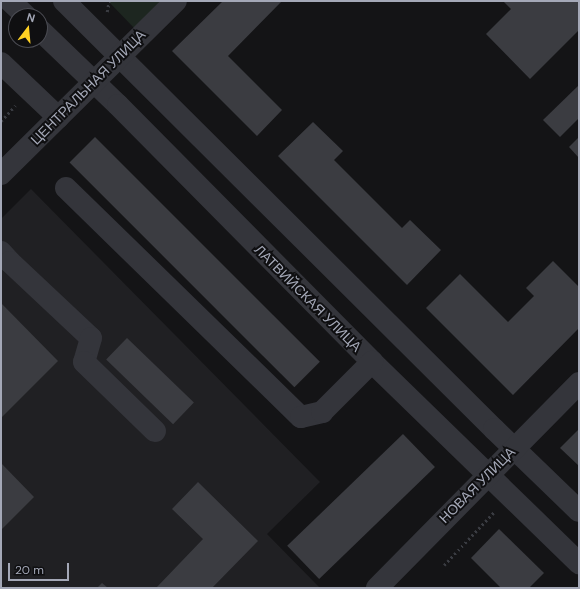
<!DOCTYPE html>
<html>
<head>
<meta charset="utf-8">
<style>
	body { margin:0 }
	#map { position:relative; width:580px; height:589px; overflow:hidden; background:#141416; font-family:"DM Sans",sans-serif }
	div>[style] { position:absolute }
	.built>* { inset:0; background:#202023 }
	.green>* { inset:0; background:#1d2620 }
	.building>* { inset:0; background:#3b3c41; transform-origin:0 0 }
	.path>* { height:2.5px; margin-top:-1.25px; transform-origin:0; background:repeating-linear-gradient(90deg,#3a3c42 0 2px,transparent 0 5px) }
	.minor>* { height:22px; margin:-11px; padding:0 11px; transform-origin:11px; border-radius:11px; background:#34353b }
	span { translate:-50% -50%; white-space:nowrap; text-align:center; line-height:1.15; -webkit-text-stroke:4px #0f0f11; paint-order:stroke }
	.street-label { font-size:14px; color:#a4a8b7 }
	.frame { position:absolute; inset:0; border:2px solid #a4a8b7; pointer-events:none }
	.north { position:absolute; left:8px; top:8px; width:40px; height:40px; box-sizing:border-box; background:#0f0f11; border:1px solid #4b4c53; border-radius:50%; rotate:16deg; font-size:11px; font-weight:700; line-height:16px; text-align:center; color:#a4a8b7 }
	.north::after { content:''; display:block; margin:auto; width:14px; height:18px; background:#ffd123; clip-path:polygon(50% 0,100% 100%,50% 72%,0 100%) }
	.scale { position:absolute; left:8px; top:563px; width:61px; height:18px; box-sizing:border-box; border:2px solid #a4a8b7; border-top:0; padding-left:5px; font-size:12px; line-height:14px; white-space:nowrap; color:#a4a8b7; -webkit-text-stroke:3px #0f0f11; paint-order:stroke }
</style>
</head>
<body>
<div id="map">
	<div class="built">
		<i style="clip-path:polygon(31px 189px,320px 482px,267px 534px,320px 588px,1px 588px,1px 219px)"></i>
	</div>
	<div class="green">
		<i style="clip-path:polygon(108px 1px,163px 1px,136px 30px)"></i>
	</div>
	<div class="building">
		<i style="clip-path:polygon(223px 1px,282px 1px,228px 56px,282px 110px,257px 136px,172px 51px)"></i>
		<i style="clip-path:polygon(503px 1px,579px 2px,579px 30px,530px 79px,486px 34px,511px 9px)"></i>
		<i style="clip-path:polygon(579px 85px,579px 118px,560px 137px,543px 120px)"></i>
		<i style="clip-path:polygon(313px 122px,343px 151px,334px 160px,402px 228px,410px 220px,441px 250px,407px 285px,278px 156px)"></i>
		<i style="left:95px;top:137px;width:318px;height:36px;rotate:45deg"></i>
		<i style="clip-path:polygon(579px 137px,579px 158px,569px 147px)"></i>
		<i style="clip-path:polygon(553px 261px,579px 287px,579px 328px,513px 395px,426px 308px,460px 274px,508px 322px,534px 296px,526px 288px)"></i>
		<i style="clip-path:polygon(1px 303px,58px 361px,1px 418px)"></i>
		<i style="left:127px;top:338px;width:93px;height:30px;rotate:44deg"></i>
		<i style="clip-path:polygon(579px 429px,579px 466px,560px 448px)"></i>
		<i style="left:403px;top:434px;width:46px;height:161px;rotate:46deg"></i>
		<i style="clip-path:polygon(1px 463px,34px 497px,1px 530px)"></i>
		<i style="clip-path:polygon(198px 482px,258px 541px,212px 588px,156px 588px,203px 539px,172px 509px)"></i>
		<i style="clip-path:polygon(499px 529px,544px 573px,529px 588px,501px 588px,471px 558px)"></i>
		<i style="clip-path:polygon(102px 583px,108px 588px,97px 588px)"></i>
	</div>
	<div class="path">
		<i style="left:107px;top:12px;width:11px;rotate:-80deg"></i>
		<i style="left:1px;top:121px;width:21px;rotate:-47deg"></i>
		<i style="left:444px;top:565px;width:74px;rotate:-46.6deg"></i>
	</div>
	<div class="minor">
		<i style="left:10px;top:1px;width:22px;rotate:43deg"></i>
		<i style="left:64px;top:1px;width:607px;rotate:44.87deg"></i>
		<i style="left:494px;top:429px;width:118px;rotate:44deg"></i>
		<i style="left:40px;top:30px;width:108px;rotate:43.9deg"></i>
		<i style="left:118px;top:105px;width:361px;rotate:45.3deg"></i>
		<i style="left:372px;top:362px;width:289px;rotate:44.2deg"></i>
		<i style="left:1px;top:63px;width:79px;rotate:43.5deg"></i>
		<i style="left:1px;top:174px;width:246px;rotate:-44.7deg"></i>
		<i style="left:66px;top:188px;width:328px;rotate:44.3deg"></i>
		<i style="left:301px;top:417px;width:22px;rotate:-13deg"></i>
		<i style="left:322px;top:412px;width:71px;rotate:-45deg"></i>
		<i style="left:1px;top:252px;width:13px;rotate:48deg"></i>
		<i style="left:10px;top:262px;width:111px;rotate:43.2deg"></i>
		<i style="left:91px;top:338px;width:25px;rotate:106deg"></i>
		<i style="left:84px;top:362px;width:99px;rotate:44.2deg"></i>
		<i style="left:377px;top:588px;width:288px;rotate:-45.4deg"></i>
	</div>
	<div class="street-label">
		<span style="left:88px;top:87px;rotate:-45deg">ЦЕНТРАЛЬНАЯ УЛИЦА</span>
		<span style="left:308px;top:298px;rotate:45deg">ЛАТВИЙСКАЯ УЛИЦА</span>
		<span style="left:477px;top:485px;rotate:-45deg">НОВАЯ УЛИЦА</span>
	</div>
	<div class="frame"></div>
	<div class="north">N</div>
	<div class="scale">20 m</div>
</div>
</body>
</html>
